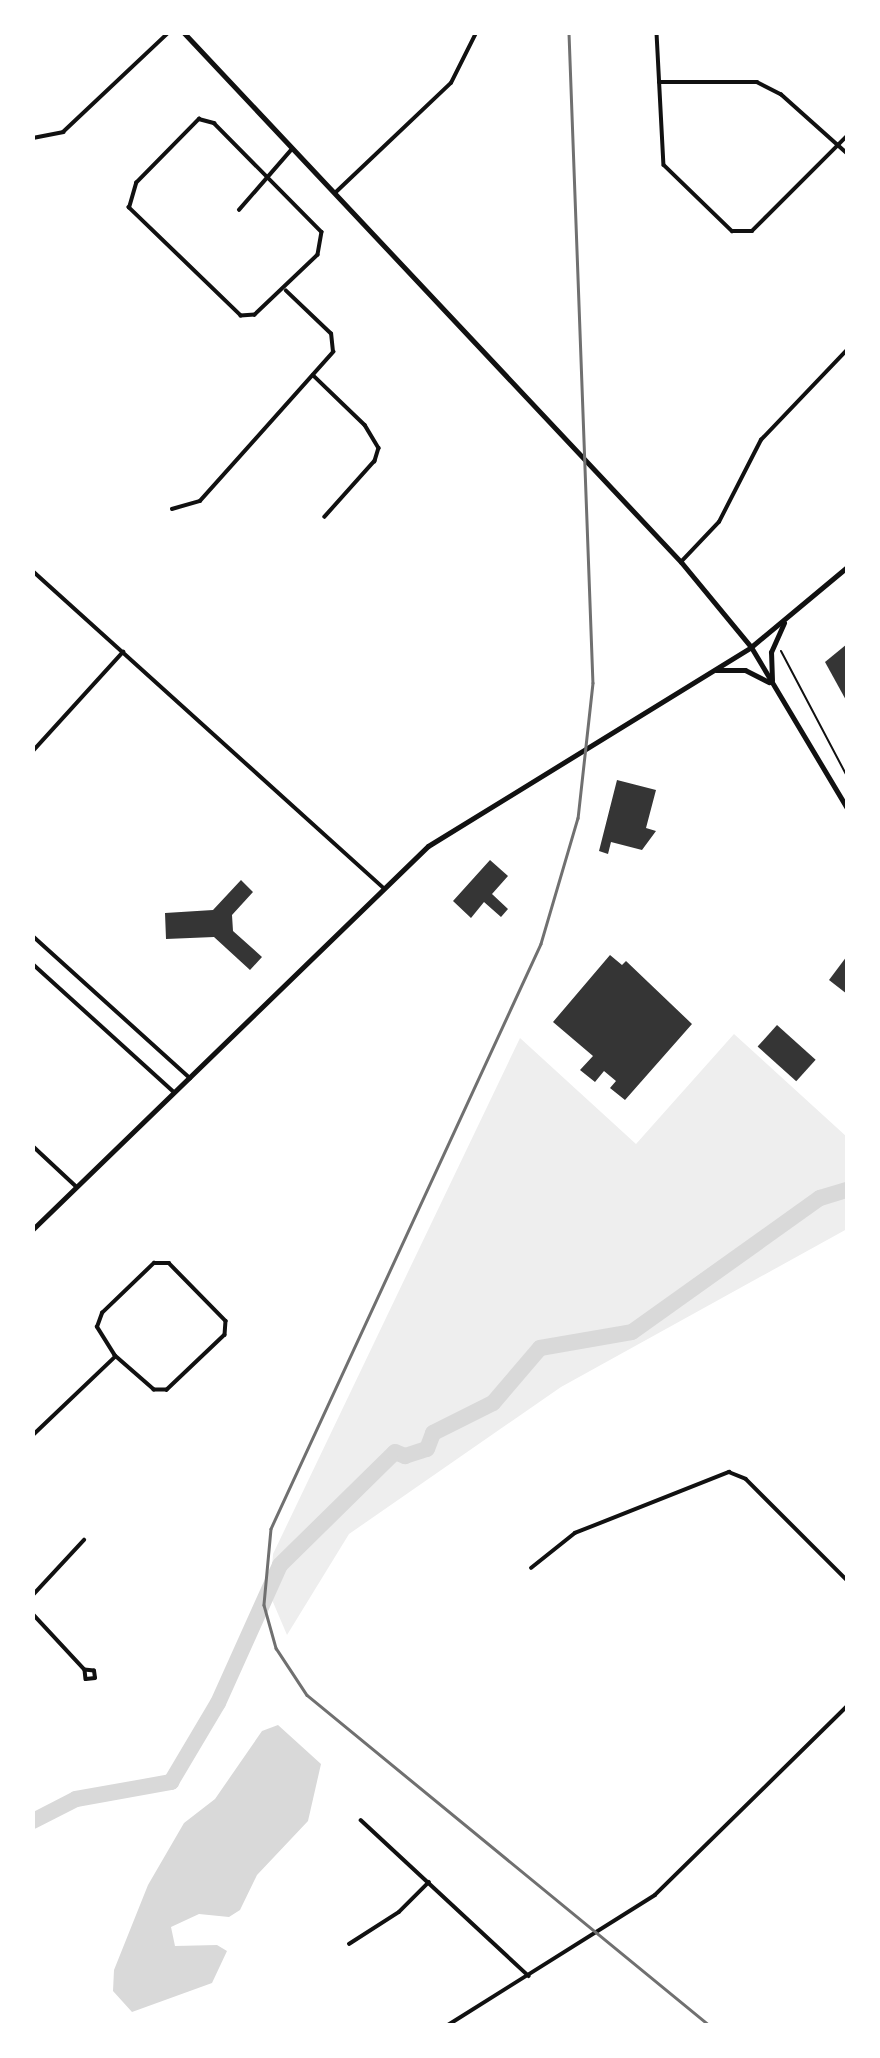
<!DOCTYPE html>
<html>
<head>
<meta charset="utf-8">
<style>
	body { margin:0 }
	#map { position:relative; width:880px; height:2058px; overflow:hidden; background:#fff; font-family:Signika,sans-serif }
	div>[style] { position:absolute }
	.green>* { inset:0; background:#eee }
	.water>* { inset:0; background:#d9d9d9 }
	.river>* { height:16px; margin:-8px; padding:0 8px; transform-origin:8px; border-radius:8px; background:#d9d9d9 }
	.building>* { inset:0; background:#353535; transform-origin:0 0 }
	.path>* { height:2px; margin:-1px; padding:0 1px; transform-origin:1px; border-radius:1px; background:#111 }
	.minor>* { height:3.5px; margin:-1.75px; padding:0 1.75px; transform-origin:1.75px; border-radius:1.75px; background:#111 }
	.secondary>* { height:5px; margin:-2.5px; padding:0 2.5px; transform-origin:2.5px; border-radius:2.5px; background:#111 }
	.rail>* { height:2.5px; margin:-1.25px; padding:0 1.25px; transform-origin:1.25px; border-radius:1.25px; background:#707070 }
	span { translate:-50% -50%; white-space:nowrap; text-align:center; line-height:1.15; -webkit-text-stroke:7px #fff; paint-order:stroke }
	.frame { position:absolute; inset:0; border:35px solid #fff; pointer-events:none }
</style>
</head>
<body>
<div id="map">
	<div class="green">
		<i style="clip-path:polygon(734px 1034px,847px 1137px,847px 1229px,561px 1387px,349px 1534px,287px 1635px,270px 1595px,273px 1554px,520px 1038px,636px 1144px)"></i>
	</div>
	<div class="water">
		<i style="clip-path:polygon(278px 1725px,321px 1764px,308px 1821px,257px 1875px,240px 1910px,229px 1917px,199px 1914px,171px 1927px,175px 1946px,217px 1945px,227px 1951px,212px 1983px,132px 2012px,113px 1991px,114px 1970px,148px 1885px,184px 1823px,215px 1799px,262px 1731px)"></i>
	</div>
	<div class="river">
		<i style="left:33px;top:1821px;width:48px;rotate:-27.1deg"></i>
		<i style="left:76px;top:1799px;width:97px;rotate:-10.1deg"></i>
		<i style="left:171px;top:1782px;width:92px;rotate:-59.3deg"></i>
		<i style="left:218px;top:1703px;width:151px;rotate:-65.8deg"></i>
		<i style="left:280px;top:1565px;width:161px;rotate:-44.5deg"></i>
		<i style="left:395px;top:1452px;width:11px;rotate:22deg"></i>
		<i style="left:405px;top:1456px;width:23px;rotate:-18deg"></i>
		<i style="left:427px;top:1449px;width:17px;rotate:-69deg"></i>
		<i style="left:433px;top:1433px;width:67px;rotate:-26.6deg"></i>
		<i style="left:493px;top:1403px;width:72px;rotate:-49.5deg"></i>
		<i style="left:540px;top:1348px;width:93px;rotate:-9.9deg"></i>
		<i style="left:632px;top:1332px;width:231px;rotate:-35.5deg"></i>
		<i style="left:820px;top:1198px;width:28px;rotate:-17deg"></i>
	</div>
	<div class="building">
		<i style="clip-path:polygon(847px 644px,847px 702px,825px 662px)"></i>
		<i style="clip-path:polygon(617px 780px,656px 790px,646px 828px,656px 831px,642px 850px,611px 842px,608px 854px,599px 851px)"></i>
		<i style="clip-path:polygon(490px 860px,508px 876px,492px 894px,508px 909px,501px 917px,484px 902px,471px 918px,453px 901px)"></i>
		<i style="clip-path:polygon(241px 880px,253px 892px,232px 915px,233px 931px,262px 957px,250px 970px,214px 937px,166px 939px,165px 913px,213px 910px)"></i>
		<i style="clip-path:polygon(610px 955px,622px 965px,626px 961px,692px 1024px,625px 1100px,610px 1088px,616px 1081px,604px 1071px,595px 1082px,580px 1070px,593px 1056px,553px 1022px)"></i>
		<i style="clip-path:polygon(847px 956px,847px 994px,829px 980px)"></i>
		<i style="left:777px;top:1025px;width:52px;height:29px;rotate:42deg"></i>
	</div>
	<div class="path">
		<i style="left:781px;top:651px;width:141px;rotate:62.2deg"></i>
	</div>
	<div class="minor">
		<i style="left:657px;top:33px;width:132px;rotate:87deg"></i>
		<i style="left:664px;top:165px;width:95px;rotate:44.1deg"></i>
		<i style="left:732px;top:231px;width:20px"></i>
		<i style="left:752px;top:231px;width:122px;rotate:-45deg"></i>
		<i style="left:838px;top:145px;width:12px;rotate:42deg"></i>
		<i style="left:659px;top:82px;width:98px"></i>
		<i style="left:757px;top:82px;width:27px;rotate:27deg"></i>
		<i style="left:781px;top:94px;width:76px;rotate:41.8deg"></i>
		<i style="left:838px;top:145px;width:13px;rotate:-45deg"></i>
		<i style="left:199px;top:119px;width:16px;rotate:15deg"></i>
		<i style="left:214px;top:123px;width:153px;rotate:45.3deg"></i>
		<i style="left:322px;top:232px;width:23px;rotate:100deg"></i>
		<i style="left:318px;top:255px;width:87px;rotate:136.4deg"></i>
		<i style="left:255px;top:315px;width:14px;rotate:176deg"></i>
		<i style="left:241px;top:316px;width:156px;rotate:-136deg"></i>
		<i style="left:129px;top:208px;width:26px;rotate:-74deg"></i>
		<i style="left:136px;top:183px;width:90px;rotate:-45.5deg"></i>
		<i style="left:33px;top:138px;width:31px;rotate:-11deg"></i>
		<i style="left:63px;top:132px;width:144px;rotate:-43.3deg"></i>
		<i style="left:336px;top:192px;width:158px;rotate:-43.5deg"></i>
		<i style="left:451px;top:83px;width:56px;rotate:-63.4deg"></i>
		<i style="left:239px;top:210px;width:81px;rotate:-49deg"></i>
		<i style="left:313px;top:375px;width:72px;rotate:43.9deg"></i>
		<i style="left:365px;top:425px;width:27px;rotate:59deg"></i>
		<i style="left:379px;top:448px;width:14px;rotate:107deg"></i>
		<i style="left:375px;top:461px;width:75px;rotate:131.8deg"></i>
		<i style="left:172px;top:509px;width:29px;rotate:-16deg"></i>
		<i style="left:200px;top:501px;width:200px;rotate:-48.2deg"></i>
		<i style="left:333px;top:352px;width:18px;rotate:-96deg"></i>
		<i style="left:331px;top:334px;width:62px;rotate:-136.3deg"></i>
		<i style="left:681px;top:562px;width:55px;rotate:-46.5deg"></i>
		<i style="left:719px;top:522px;width:92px;rotate:-62.9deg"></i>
		<i style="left:761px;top:440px;width:124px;rotate:-46.3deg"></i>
		<i style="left:33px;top:571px;width:473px;rotate:42.1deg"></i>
		<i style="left:33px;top:751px;width:134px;rotate:-47.7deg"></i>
		<i style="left:33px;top:936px;width:212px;rotate:42.1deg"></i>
		<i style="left:33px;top:964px;width:190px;rotate:42.2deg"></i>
		<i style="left:33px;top:1146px;width:60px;rotate:43deg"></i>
		<i style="left:154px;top:1263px;width:15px"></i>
		<i style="left:169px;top:1263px;width:81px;rotate:45.5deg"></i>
		<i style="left:226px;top:1321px;width:14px;rotate:94deg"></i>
		<i style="left:225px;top:1335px;width:80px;rotate:136.5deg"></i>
		<i style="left:167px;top:1390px;width:13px;rotate:180deg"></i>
		<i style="left:154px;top:1390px;width:52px;rotate:-138.9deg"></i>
		<i style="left:115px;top:1356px;width:34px;rotate:-122deg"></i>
		<i style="left:97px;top:1327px;width:15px;rotate:-70deg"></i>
		<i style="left:102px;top:1313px;width:72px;rotate:-43.9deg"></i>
		<i style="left:33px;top:1435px;width:113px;rotate:-43.6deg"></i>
		<i style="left:531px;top:1568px;width:56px;rotate:-38.5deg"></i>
		<i style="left:575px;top:1533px;width:166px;rotate:-21.6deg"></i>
		<i style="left:729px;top:1472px;width:18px;rotate:22deg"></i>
		<i style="left:746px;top:1479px;width:143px;rotate:45deg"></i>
		<i style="left:33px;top:1595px;width:75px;rotate:-47.2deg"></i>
		<i style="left:33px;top:1614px;width:76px;rotate:47.1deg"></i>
		<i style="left:85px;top:1670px;width:9px;rotate:84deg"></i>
		<i style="left:86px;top:1679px;width:9px;rotate:-6deg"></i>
		<i style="left:95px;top:1678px;width:7px;rotate:-98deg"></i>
		<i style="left:94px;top:1671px;width:9px;rotate:-174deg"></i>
		<i style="left:361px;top:1820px;width:229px;rotate:42.9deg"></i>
		<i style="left:349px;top:1944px;width:59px;rotate:-32.6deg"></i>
		<i style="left:399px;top:1912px;width:42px;rotate:-45deg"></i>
		<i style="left:448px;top:2025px;width:244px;rotate:-32.1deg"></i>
		<i style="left:655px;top:1895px;width:269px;rotate:-44.5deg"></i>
	</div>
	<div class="secondary">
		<i style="left:184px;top:33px;width:726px;rotate:46.79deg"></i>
		<i style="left:681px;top:562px;width:110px;rotate:50.5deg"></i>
		<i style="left:751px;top:647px;width:187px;rotate:59.2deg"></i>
		<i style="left:716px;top:670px;width:29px"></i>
		<i style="left:745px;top:670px;width:27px;rotate:27deg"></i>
		<i style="left:772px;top:680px;width:28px;rotate:-92deg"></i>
		<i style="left:771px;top:652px;width:32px;rotate:-66deg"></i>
		<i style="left:33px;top:1229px;width:550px;rotate:-44.12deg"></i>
		<i style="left:428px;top:846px;width:379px;rotate:-31.6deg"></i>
		<i style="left:751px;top:647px;width:125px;rotate:-39.8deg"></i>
	</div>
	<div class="rail">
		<i style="left:569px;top:33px;width:650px;rotate:87.89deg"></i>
		<i style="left:593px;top:683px;width:136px;rotate:96.3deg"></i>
		<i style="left:578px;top:818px;width:131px;rotate:106.4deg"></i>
		<i style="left:541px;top:944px;width:644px;rotate:114.78deg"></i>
		<i style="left:271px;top:1529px;width:76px;rotate:95.3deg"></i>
		<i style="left:264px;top:1605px;width:45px;rotate:74.4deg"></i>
		<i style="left:276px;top:1648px;width:56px;rotate:56.6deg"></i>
		<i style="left:307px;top:1695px;width:520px;rotate:39.38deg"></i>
	</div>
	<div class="frame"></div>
</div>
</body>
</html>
